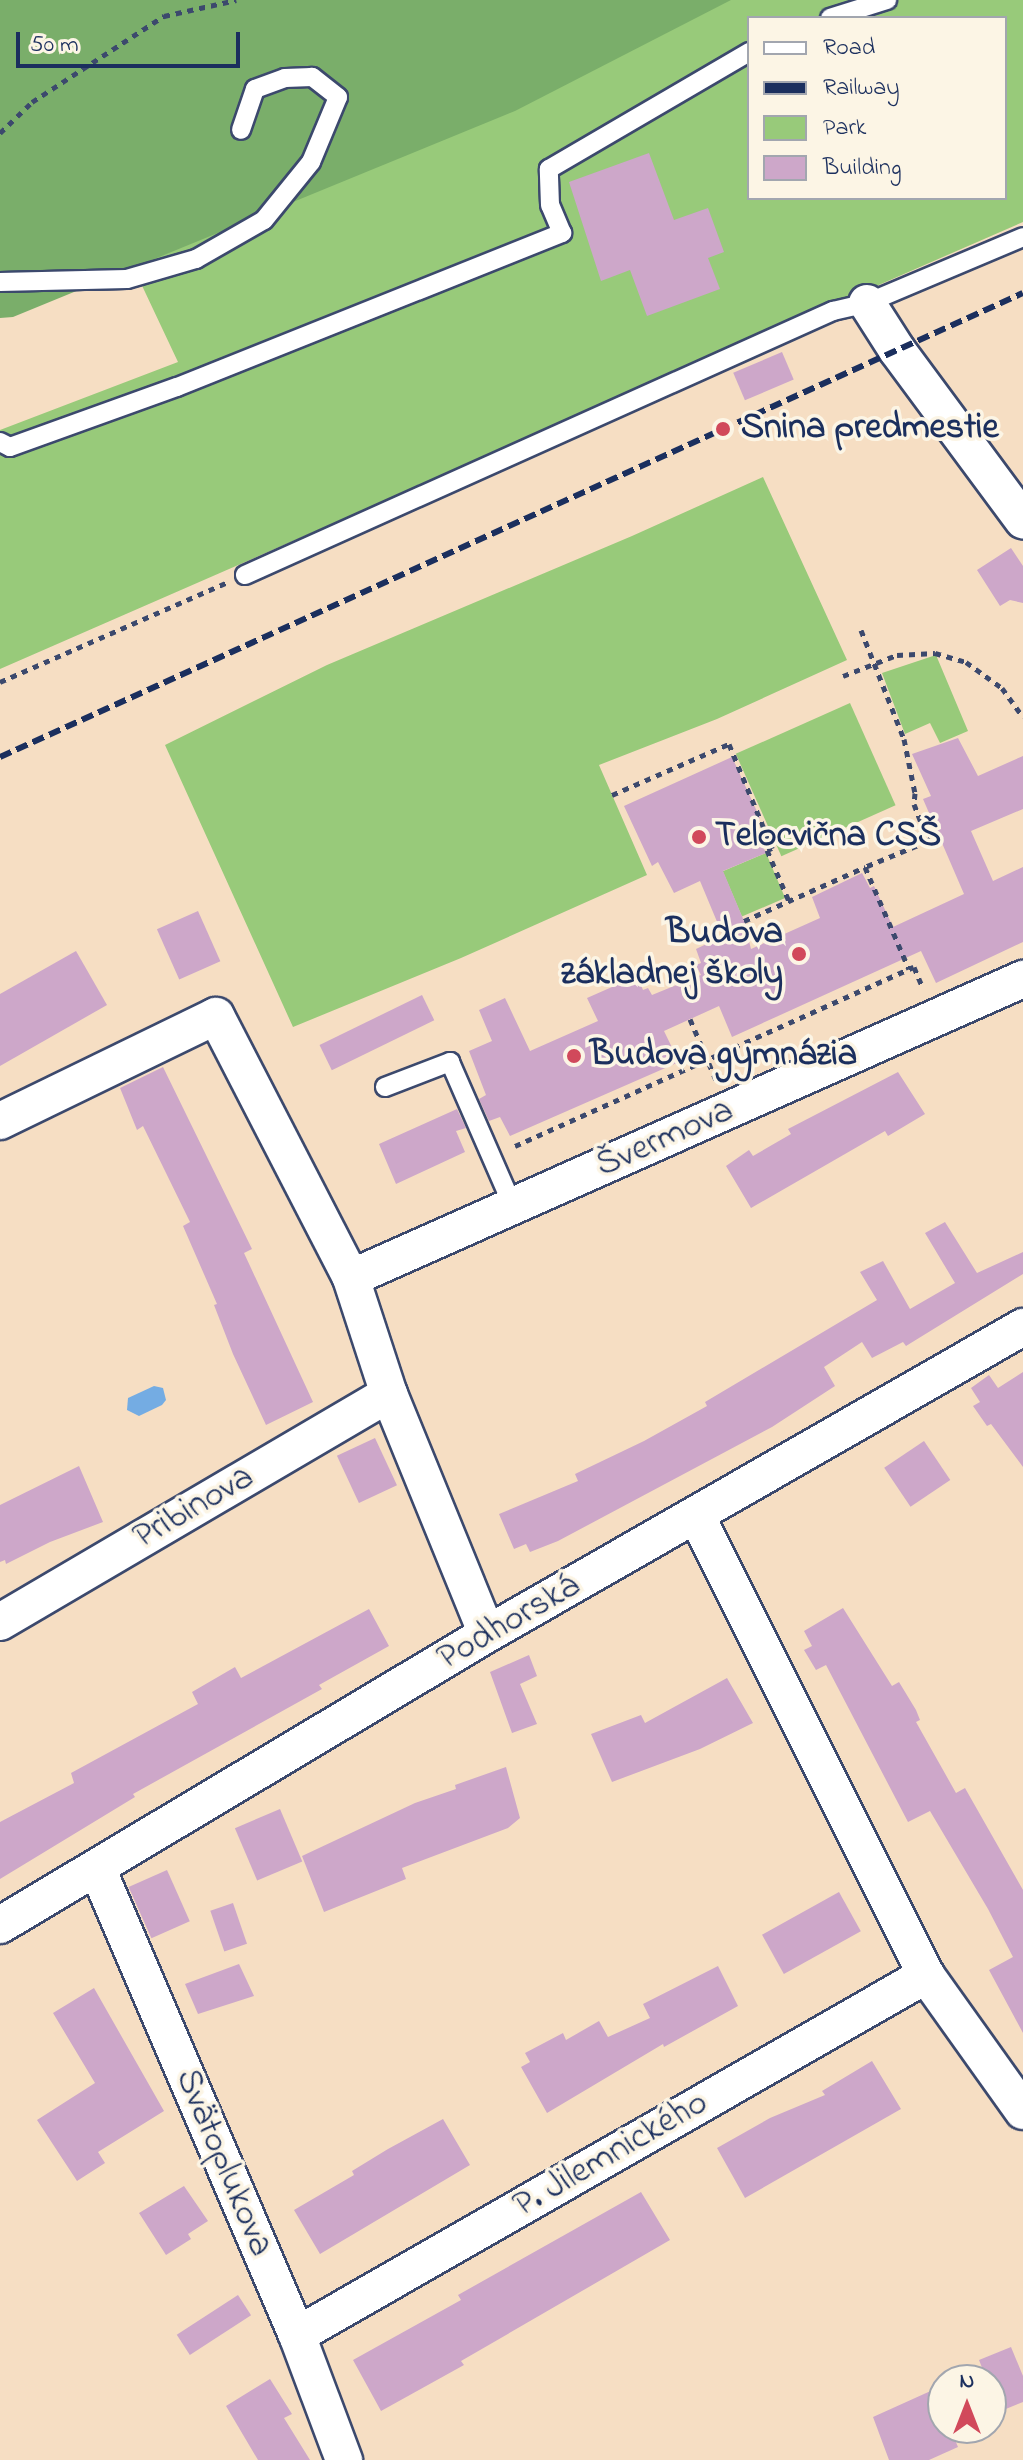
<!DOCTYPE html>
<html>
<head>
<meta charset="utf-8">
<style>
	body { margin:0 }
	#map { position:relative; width:1023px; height:2460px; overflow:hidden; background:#f6dec3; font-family:"Indie Flower",sans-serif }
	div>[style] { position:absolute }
	.green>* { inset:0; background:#98ca7a; transform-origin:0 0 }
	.forest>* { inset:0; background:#7aae6a }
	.water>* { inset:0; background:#74ace3 }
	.building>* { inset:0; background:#cda7c9; transform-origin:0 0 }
	.path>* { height:5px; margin-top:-2.5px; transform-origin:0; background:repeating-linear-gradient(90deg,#3c496d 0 6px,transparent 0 12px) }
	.roads { filter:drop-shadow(2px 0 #3c496d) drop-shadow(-2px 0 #3c496d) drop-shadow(0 2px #3c496d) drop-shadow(0 -2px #3c496d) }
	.service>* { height:18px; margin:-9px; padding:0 9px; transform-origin:9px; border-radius:9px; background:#fff }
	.minor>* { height:36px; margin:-18px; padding:0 18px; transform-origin:18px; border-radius:18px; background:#fff }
	.rail>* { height:6px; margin-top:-3px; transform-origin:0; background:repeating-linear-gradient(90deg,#1b2f5e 0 12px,transparent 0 18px) }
	.dots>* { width:22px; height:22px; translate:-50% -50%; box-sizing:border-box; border:4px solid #fcf5e5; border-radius:50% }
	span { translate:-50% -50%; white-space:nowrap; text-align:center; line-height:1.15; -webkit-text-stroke:7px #fcf5e5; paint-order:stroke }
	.poi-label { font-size:36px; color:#1b2f5e; font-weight:700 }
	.left { translate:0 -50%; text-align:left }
	.right { translate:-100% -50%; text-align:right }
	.street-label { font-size:36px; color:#1b2f5e }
	.legend { position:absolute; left:747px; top:16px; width:260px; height:184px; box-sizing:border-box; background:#fcf5e5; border:2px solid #a2a6af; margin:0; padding:10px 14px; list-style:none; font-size:24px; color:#1b2f5e }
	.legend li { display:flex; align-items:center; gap:16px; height:40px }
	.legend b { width:40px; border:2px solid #a2a6af }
	.north { position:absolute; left:927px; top:2364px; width:80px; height:80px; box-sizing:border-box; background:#fcf5e5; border:2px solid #a2a6af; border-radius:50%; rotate:0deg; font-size:22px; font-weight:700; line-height:32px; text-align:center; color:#1b2f5e }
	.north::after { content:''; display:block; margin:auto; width:28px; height:36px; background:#d1495b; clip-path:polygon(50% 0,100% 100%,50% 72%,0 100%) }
	.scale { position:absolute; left:16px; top:32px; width:224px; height:36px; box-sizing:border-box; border:4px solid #1b2f5e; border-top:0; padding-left:10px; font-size:24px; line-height:28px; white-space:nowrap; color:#1b2f5e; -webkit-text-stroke:6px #fcf5e5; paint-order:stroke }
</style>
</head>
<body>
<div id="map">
	<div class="green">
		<i style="clip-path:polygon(evenodd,597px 0,1023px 0,1023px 222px,0 669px,0 430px,178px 362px,63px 118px,597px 0,749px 18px,1005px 18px,1005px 198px,749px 198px,749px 18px)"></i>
		<i style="clip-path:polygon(763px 477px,847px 660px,717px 719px,599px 765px,647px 875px,461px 958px,293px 1027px,165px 745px,327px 665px,632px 536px)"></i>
		<i style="clip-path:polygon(936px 655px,968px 731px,940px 743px,930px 723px,905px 734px,882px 673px)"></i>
		<i style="left:850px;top:703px;width:112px;height:125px;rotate:66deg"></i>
		<i style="left:766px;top:853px;width:49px;height:47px;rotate:67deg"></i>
	</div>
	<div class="forest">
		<i style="clip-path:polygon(0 0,731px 0,515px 111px,13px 317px,0 318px)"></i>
	</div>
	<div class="water">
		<i style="clip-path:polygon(154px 1386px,163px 1388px,166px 1400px,162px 1405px,139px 1416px,127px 1410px,128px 1398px)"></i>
	</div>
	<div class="building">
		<i style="clip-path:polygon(649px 153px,674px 220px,708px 208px,724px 252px,708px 258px,720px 289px,647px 316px,630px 270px,601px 281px,569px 182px)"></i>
		<i style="left:782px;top:352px;width:30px;height:53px;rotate:67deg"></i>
		<i style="clip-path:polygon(1011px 548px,1023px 566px,1023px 603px,1010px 600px,1000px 606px,977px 570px)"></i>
		<i style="clip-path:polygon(958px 738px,978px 776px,1023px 756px,1023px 809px,971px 831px,993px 881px,1023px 867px,1023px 942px,936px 983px,921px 951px,732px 1037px,719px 1006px,664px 1031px,679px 1062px,510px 1136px,500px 1117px,489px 1121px,479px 1099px,486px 1095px,469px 1051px,492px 1041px,479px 1010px,505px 998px,530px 1051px,598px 1021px,587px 998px,637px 976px,643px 990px,648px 988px,652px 995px,701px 975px,696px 965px,701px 963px,696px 949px,723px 936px,700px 881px,674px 893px,658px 862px,652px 866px,624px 806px,732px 757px,760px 818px,752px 822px,766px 853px,723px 871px,744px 921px,751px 949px,820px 918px,812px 897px,862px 873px,870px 888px,874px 886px,893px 927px,964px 894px,923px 799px,931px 796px,912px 754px)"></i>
		<i style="left:198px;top:911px;width:55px;height:45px;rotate:66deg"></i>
		<i style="clip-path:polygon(76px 951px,107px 1005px,0 1066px,0 994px)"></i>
		<i style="left:422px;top:995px;width:28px;height:114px;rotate:64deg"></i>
		<i style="clip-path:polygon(163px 1067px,252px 1249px,244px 1253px,313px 1402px,266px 1425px,233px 1354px,214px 1305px,217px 1304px,183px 1226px,190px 1222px,143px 1126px,137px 1130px,120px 1088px)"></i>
		<i style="clip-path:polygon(898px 1072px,925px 1114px,888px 1136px,885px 1131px,751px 1208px,726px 1166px,749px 1150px,753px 1156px,791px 1134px,788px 1129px)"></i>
		<i style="clip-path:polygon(457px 1109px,466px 1128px,456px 1131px,465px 1152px,396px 1184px,379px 1144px)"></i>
		<i style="clip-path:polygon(945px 1222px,977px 1273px,1023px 1252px,1023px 1274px,906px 1346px,903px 1342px,872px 1358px,862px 1342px,824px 1367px,835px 1386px,772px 1427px,558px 1541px,530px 1552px,526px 1544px,514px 1549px,499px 1514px,578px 1481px,575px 1474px,644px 1441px,707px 1406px,705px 1402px,877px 1300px,860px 1272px,883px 1261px,910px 1309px,955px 1283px,925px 1233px)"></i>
		<i style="clip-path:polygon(1023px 1372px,1023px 1467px,991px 1424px,987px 1426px,973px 1406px,980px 1402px,971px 1388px,989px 1375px,998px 1388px)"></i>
		<i style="left:375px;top:1438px;width:52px;height:42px;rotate:65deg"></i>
		<i style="left:924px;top:1441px;width:47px;height:48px;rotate:56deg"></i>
		<i style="clip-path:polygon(79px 1466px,103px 1522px,50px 1542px,6px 1564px,5px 1560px,0 1562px,0 1505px)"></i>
		<i style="clip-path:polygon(843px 1608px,892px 1686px,899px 1682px,916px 1710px,920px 1720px,916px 1722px,956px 1793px,965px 1788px,1023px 1890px,1023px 2033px,989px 1970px,1013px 1957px,988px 1909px,930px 1811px,908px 1822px,826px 1665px,816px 1670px,804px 1650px,812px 1646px,804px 1631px)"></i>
		<i style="clip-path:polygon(369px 1609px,389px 1646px,319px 1685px,322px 1689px,133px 1794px,135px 1797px,0 1879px,0 1822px,74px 1783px,71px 1773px,198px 1704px,192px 1692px,235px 1667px,241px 1678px)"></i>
		<i style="clip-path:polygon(529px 1655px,537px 1676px,520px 1684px,537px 1724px,512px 1733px,490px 1672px)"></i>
		<i style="clip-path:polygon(727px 1678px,753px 1723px,700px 1749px,612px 1782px,591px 1734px,641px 1715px,645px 1723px)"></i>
		<i style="clip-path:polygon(506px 1767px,520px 1818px,508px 1828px,402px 1868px,406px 1879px,324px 1912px,302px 1856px,415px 1803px,456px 1789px,455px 1785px)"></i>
		<i style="left:280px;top:1809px;width:57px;height:49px;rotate:67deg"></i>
		<i style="left:167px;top:1870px;width:56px;height:42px;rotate:66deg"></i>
		<i style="left:839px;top:1892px;width:45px;height:88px;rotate:61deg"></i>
		<i style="left:233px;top:1903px;width:43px;height:24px;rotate:71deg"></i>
		<i style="clip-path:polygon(239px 1964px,254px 1996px,198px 2014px,185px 1984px)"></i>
		<i style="clip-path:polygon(718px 1966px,738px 2006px,664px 2047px,663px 2044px,547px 2113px,521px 2067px,530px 2062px,525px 2053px,563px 2033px,566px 2040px,599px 2021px,608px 2037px,650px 2018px,643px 2004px)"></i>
		<i style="clip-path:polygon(94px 1988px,164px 2111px,98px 2152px,105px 2163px,77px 2181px,37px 2120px,95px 2083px,53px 2013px)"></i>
		<i style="clip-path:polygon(872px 2061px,901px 2109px,745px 2198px,717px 2148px,770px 2118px,825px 2095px,822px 2091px)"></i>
		<i style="clip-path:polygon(443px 2119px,470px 2165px,320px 2254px,294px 2210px,354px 2175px,352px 2171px,388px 2149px)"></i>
		<i style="clip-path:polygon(184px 2186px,208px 2221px,188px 2234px,191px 2239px,166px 2255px,139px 2213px)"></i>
		<i style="clip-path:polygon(641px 2192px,670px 2240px,461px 2361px,464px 2365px,381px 2411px,353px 2360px,461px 2300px,458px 2295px)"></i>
		<i style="left:238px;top:2295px;width:24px;height:73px;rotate:57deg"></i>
		<i style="clip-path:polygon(1011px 2347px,1023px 2376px,1023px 2402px,991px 2415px,991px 2380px,987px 2380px,979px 2360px)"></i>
		<i style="clip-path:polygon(270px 2379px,292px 2414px,284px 2418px,310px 2460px,258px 2460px,226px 2406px)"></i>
		<i style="clip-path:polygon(935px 2389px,943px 2410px,943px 2428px,950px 2428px,958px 2447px,929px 2460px,889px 2460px,873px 2417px)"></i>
	</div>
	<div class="path">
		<i style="left:0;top:133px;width:45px;rotate:-44.1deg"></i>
		<i style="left:32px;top:102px;width:158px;rotate:-33.1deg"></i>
		<i style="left:164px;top:16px;width:74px;rotate:-12.5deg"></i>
		<i style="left:861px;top:630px;width:117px;rotate:68.5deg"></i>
		<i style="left:904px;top:739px;width:55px;rotate:78.5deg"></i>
		<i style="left:915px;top:793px;width:11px;rotate:95deg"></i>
		<i style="left:914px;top:804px;width:40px;rotate:69deg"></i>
		<i style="left:928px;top:841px;width:68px;rotate:157.6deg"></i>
		<i style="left:865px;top:867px;width:111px;rotate:66.7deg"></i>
		<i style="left:843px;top:676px;width:58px;rotate:-21.3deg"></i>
		<i style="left:897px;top:655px;width:38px;rotate:-3deg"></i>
		<i style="left:935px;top:653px;width:32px;rotate:16deg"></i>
		<i style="left:966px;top:662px;width:44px;rotate:35.8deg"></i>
		<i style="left:1002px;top:688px;width:36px;rotate:54deg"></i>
		<i style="left:0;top:682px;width:247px;rotate:-23.7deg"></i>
		<i style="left:612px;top:795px;width:128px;rotate:-23.6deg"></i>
		<i style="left:729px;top:744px;width:113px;rotate:67.5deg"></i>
		<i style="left:772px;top:848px;width:5px;rotate:158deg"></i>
		<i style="left:767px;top:850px;width:56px;rotate:66.7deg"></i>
		<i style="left:744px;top:921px;width:133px;rotate:-24.1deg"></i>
		<i style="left:690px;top:1019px;width:66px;rotate:66.9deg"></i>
		<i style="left:515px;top:1146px;width:437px;rotate:-24.2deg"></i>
		<i style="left:914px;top:967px;width:23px;rotate:67deg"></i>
	</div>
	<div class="roads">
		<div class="service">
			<i style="left:830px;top:18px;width:60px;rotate:-17.5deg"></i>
			<i style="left:0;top:282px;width:127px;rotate:-1.4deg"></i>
			<i style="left:127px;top:279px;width:72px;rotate:-16.2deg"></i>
			<i style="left:196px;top:259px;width:78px;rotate:-29.8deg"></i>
			<i style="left:264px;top:220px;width:75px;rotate:-51deg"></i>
			<i style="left:311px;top:162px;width:70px;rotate:-67.4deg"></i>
			<i style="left:338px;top:97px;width:33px;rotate:-142deg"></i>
			<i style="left:312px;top:77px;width:27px;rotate:178deg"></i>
			<i style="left:285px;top:78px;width:32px;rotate:160deg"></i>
			<i style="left:255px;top:89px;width:43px;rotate:108.9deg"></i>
			<i style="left:0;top:442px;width:11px;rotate:27deg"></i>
			<i style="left:10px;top:447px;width:177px;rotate:-19.8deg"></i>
			<i style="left:177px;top:387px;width:415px;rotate:-21.8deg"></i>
			<i style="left:562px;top:233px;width:30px;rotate:-113deg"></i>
			<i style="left:550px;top:205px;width:36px;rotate:-92deg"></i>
			<i style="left:549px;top:169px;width:232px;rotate:-30.3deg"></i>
			<i style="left:245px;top:575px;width:645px;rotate:-24.18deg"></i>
			<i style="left:833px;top:311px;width:35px;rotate:-13deg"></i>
			<i style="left:867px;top:303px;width:169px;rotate:-22.9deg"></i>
			<i style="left:385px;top:1087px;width:70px;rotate:-21deg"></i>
			<i style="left:450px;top:1062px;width:157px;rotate:66.4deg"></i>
		</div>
		<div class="minor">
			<i style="left:867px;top:303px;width:56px;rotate:57.4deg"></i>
			<i style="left:897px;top:350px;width:212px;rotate:53.5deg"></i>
			<i style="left:0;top:1121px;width:240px;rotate:-25.9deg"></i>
			<i style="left:216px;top:1016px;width:295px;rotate:62.7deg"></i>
			<i style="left:351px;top:1278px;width:122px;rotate:71.9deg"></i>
			<i style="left:389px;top:1394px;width:259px;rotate:67.8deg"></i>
			<i style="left:351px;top:1278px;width:736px;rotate:-23.99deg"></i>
			<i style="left:696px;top:1515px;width:514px;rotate:63.43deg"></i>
			<i style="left:926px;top:1975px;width:167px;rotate:54.5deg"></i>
			<i style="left:0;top:1622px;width:451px;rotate:-30.4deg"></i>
			<i style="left:97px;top:1868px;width:508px;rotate:66.82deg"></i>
			<i style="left:297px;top:2335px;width:134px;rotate:69.4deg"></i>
			<i style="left:0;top:1925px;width:567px;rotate:-30.86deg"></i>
			<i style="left:487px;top:1634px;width:618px;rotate:-29.8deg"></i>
			<i style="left:297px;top:2335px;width:725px;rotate:-29.78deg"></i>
		</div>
	</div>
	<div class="rail">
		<i style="left:0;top:757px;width:1123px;rotate:-24.4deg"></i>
	</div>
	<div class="dots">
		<i style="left:723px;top:429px;background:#d1495b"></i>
		<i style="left:699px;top:837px;background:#d1495b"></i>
		<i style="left:799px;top:954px;background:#d1495b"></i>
		<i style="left:574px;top:1056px;background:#d1495b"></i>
	</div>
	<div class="poi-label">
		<span class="left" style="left:741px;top:429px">Snina predmestie</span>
		<span class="left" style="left:715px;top:837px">Telocvična CSŠ</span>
		<span class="right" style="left:783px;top:954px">Budova<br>základnej školy</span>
		<span class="left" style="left:590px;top:1056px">Budova gymnázia</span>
	</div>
	<div class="street-label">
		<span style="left:665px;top:1139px;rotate:-24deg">Švermova</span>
		<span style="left:194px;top:1508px;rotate:-30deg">Pribinova</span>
		<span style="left:509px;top:1623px;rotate:-30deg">Podhorská</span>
		<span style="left:611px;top:2155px;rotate:-30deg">P. Jilemnického</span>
		<span style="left:223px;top:2163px;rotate:67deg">Svätoplukova</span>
	</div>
	<ul class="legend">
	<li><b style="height:10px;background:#fff"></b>Road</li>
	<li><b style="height:10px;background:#1b2f5e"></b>Railway</li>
	<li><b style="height:22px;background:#98ca7a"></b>Park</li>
	<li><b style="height:22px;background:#cda7c9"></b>Building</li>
	</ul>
	<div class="north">N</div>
	<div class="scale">50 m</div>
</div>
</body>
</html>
